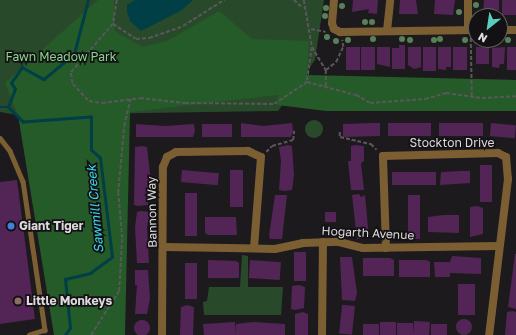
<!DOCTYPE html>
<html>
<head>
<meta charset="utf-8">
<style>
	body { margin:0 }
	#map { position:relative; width:516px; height:335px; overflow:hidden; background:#1d1a1d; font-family:"Golos Text",sans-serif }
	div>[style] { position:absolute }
	.green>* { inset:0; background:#284a2a }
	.round { border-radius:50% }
	.forest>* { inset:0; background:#245b29 }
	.water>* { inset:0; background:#003f46 }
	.stream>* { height:2.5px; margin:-1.25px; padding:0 1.25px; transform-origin:1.25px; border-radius:1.25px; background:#003f46 }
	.building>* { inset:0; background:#522556; transform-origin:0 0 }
	.path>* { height:1.5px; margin-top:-0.75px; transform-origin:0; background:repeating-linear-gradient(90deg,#595759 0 4px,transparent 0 6px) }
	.lane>* { height:4.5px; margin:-2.25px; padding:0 2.25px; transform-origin:2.25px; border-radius:2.25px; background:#7c5e33 }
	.street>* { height:8px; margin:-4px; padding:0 4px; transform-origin:4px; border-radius:4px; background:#7c5e33 }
	.trees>* { width:6px; height:6px; margin:-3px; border-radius:50%; background:#58815a }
	.dots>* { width:11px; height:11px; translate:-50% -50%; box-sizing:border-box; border:2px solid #141114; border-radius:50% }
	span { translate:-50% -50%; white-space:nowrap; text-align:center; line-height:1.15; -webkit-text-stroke:3.5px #141114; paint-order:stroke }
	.park-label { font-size:12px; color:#88d68c }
	.street-label { font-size:12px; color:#dcdadc }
	.poi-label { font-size:12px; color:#dcdadc; font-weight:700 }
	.left { translate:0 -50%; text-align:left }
	.water-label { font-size:13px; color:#38d8eb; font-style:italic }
	.north { position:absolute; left:468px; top:8px; width:40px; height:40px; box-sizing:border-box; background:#141114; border:1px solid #646164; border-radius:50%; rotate:210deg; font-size:11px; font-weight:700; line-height:16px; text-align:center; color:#dcdadc }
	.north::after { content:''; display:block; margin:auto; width:14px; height:18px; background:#59cebf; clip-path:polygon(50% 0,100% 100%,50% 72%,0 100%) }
</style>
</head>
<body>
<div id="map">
	<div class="green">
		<i style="clip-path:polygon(0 0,324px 0,315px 60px,278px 111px,18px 115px,0 112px)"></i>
		<i class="round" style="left:305px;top:120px;width:18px;height:18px"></i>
		<i style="clip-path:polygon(242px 255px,248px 256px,248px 287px,283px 287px,281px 315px,204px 315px,203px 302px,207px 301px,209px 287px,240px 287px)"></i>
	</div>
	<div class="forest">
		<i style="clip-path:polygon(98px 0,114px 0,115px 31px,142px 47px,167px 41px,219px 11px,252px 39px,309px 41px,307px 75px,516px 80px,516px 111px,326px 111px,277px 105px,278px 95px,130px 112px,125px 335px,54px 335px,18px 115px,5px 83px)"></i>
	</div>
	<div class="water">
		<i style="clip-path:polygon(135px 0,193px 0,182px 10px,141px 31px,130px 21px,127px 12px,127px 5px)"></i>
	</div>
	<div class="stream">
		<i style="left:0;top:107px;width:8px"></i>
		<i style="left:65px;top:335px;width:9px;rotate:-54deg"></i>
		<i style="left:70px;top:328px;width:49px;rotate:-95.8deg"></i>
		<i style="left:65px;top:279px;width:26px;rotate:-13deg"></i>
		<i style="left:90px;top:273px;width:27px;rotate:-36deg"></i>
		<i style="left:112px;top:257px;width:100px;rotate:-96.9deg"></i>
		<i style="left:100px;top:158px;width:12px;rotate:-138deg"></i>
		<i style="left:91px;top:150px;width:33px;rotate:-90deg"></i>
		<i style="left:91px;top:117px;width:68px;rotate:175.8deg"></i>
		<i style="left:23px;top:122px;width:21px;rotate:-135deg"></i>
		<i style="left:8px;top:107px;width:19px;rotate:-69deg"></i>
		<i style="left:15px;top:89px;width:7px;rotate:-124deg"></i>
		<i style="left:11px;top:83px;width:19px;rotate:-55deg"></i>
		<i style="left:22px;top:67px;width:25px;rotate:29deg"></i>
		<i style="left:44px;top:79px;width:39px;rotate:-40deg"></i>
		<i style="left:74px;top:54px;width:56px;rotate:-75.5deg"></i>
	</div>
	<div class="building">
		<i style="clip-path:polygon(353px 0,378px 0,377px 14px,368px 13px,369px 9px,352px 12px)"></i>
		<i style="clip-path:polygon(400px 0,416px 0,418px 14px,399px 14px)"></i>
		<i style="clip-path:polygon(435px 0,455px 0,453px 15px,434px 14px)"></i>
		<i style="clip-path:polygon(484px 0,499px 0,499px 10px,483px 15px)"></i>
		<i style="left:502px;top:0;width:14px;height:15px"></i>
		<i style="clip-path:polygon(399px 45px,405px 45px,405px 69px,392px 69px,392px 48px,399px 48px)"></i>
		<i style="left:346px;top:47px;width:14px;height:23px"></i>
		<i style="left:361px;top:47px;width:14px;height:23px"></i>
		<i style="clip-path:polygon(377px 47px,390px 47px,390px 67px,377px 64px)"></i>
		<i style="clip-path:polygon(408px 47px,421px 47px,421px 67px,414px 69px,408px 65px)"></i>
		<i style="left:423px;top:47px;width:13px;height:24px"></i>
		<i style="clip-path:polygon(438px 47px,451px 47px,451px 67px,446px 67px,446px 70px,438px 69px)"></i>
		<i style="left:453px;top:47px;width:14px;height:23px"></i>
		<i style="left:476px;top:47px;width:13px;height:17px"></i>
		<i style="clip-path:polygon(505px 47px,504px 64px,500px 64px,499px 68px,492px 67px,492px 48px)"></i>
		<i style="left:507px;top:47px;width:9px;height:23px"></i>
		<i style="clip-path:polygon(241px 123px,263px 126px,292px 123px,293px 131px,291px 137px,241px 137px)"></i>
		<i style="clip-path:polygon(373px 123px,380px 123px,380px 136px,343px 137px,343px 124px)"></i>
		<i style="left:388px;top:123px;width:43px;height:13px"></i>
		<i style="left:483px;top:123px;width:13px;height:44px;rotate:90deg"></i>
		<i style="left:491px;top:123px;width:25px;height:13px;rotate:5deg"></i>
		<i style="clip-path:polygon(136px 124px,165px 126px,194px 124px,195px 131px,193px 137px,136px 137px)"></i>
		<i style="left:232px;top:124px;width:13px;height:30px;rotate:90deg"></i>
		<i style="clip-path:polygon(288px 145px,292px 146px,294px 175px,292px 190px,285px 191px,279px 190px,281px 161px,279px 147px)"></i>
		<i style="clip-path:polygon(355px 145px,364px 146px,364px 161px,361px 163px,364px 190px,351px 190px,348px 161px,351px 161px,351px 146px)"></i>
		<i style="clip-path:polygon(142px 146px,147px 147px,150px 174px,148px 205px,138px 206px,134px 205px,135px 147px)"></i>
		<i style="left:480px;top:165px;width:12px;height:37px"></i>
		<i style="left:182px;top:170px;width:37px;height:12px;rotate:5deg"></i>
		<i style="left:230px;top:170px;width:13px;height:37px"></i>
		<i style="clip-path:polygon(462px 171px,470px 171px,470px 183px,440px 185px,441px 172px)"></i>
		<i style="left:436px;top:172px;width:13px;height:44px;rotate:90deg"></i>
		<i style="clip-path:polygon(17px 180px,35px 319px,0 324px,0 182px)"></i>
		<i style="left:185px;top:193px;width:12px;height:43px"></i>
		<i style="clip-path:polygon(359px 194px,361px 197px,365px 195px,369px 238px,357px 239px,352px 195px)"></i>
		<i style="clip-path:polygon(275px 195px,287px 195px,282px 239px,270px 239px,269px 236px)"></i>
		<i style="left:408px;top:195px;width:12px;height:44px"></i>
		<i style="clip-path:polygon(477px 206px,483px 208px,483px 234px,470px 237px,470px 207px)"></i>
		<i style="clip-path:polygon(141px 211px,150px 212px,147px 227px,149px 263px,137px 263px,135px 227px,137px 212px)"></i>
		<i style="left:325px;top:212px;width:11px;height:10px"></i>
		<i style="clip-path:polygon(443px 215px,459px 215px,459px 233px,428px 232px,428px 217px)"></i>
		<i style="clip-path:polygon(205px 217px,236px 217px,237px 235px,208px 235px,205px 233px)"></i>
		<i style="left:294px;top:252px;width:12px;height:29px"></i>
		<i style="clip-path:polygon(515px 254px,516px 254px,516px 309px,508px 307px)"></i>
		<i style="clip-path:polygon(452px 256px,481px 258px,481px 274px,450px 273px,450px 277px,435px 277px,434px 262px,450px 262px)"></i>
		<i style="clip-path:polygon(340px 257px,352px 257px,357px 293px,355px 301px,342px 300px)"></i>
		<i style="clip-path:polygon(363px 258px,390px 258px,394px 260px,394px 276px,363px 276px)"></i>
		<i style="clip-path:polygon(208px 260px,236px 261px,239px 263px,239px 278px,208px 278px)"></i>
		<i style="left:250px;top:260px;width:31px;height:18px;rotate:4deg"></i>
		<i style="clip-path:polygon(399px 260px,426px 260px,430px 262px,430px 277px,399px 277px)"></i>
		<i style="left:185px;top:263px;width:12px;height:36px"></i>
		<i style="clip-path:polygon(135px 270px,148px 270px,150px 299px,147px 314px,135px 314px,137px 285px,135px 285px)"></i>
		<i style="left:458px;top:284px;width:17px;height:31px"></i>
		<i style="clip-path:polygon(299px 285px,305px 287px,304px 308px,295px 310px,291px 309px,292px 286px)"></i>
		<i style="clip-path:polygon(187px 305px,194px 307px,193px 335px,180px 335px,181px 307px)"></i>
		<i style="left:355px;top:306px;width:29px;height:13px;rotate:96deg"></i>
		<i style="clip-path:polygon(513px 311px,516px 312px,516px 335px,505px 335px,507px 312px)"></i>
		<i style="clip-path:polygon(303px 312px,308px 314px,308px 335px,295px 335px,295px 314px)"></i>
		<i class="round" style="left:456px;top:319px;width:16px;height:16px"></i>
		<i class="round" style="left:134px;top:320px;width:16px;height:16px"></i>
		<i style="left:414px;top:321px;width:16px;height:14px;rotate:4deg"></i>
		<i style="clip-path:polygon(235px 322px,236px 335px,204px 335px,203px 324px)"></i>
		<i style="clip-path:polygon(253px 322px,285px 324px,285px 335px,236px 335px,236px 324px)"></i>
		<i style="left:380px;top:322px;width:16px;height:13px"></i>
		<i style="left:397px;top:323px;width:16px;height:12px"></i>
		<i style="left:363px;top:324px;width:16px;height:11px"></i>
		<i style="left:431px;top:324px;width:16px;height:11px"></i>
	</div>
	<div class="path">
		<i style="left:117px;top:0;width:24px;rotate:99deg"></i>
		<i style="left:113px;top:24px;width:65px;rotate:130.6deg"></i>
		<i style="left:71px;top:73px;width:11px;rotate:80deg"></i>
		<i style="left:73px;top:84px;width:23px;rotate:47deg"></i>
		<i style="left:89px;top:101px;width:13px;rotate:9deg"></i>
		<i style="left:102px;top:103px;width:38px;rotate:-7deg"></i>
		<i style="left:140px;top:98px;width:45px;rotate:6.3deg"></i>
		<i style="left:185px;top:103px;width:89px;rotate:0.6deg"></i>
		<i style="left:274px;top:104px;width:40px;rotate:-34deg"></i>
		<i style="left:294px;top:0;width:12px;rotate:42deg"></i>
		<i style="left:304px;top:0;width:48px;rotate:80.3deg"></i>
		<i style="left:312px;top:47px;width:35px;rotate:98deg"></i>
		<i style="left:113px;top:24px;width:27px;rotate:33deg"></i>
		<i style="left:136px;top:39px;width:13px;rotate:-4deg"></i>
		<i style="left:149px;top:38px;width:36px;rotate:-19deg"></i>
		<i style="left:183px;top:26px;width:49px;rotate:-32.4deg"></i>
		<i style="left:311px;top:29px;width:15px;rotate:11deg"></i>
		<i style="left:471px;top:38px;width:58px;rotate:89deg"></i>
		<i style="left:312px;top:47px;width:27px;rotate:59deg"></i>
		<i style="left:326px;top:70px;width:17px;rotate:90deg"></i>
		<i style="left:326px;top:70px;width:13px;rotate:-39deg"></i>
		<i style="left:336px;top:62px;width:17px;rotate:-65deg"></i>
		<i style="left:343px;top:47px;width:7px;rotate:-98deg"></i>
		<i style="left:307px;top:82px;width:51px;rotate:14.9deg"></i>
		<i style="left:356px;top:95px;width:16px;rotate:30deg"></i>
		<i style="left:370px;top:103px;width:55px;rotate:-4.2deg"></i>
		<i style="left:425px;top:99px;width:22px;rotate:-16deg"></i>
		<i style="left:446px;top:93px;width:36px;rotate:8deg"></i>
		<i style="left:482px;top:98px;width:34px;rotate:-3deg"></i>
		<i style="left:340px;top:132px;width:5px;rotate:90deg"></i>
		<i style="left:340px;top:137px;width:32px;rotate:13deg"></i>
		<i style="left:371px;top:144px;width:8px;rotate:45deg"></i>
		<i style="left:266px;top:152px;width:8px;rotate:-45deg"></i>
		<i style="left:272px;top:146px;width:22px;rotate:-16deg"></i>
		<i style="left:293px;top:140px;width:9px;rotate:-84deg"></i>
		<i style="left:91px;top:335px;width:52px;rotate:-57.5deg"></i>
		<i style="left:119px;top:291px;width:53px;rotate:-86.8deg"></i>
		<i style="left:122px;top:238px;width:45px;rotate:-95.1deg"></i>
		<i style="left:118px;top:193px;width:67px;rotate:-84.9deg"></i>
		<i style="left:124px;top:126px;width:28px;rotate:-77deg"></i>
	</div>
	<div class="lane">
		<i style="left:0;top:138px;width:16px;rotate:52deg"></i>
		<i style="left:10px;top:151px;width:33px;rotate:67deg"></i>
		<i style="left:23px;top:181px;width:151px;rotate:81.6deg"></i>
		<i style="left:45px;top:330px;width:16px;rotate:162deg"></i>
	</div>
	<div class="street">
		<i style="left:334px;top:0;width:23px;rotate:95deg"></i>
		<i style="left:332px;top:23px;width:6px;rotate:72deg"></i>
		<i style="left:334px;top:29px;width:7px;rotate:27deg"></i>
		<i style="left:340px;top:32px;width:136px;rotate:-0.8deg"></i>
		<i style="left:468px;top:0;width:30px;rotate:90deg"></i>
		<i style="left:500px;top:30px;width:16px"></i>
		<i style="left:387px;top:31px;width:31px;rotate:-84deg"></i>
		<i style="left:165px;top:247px;width:110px;rotate:1deg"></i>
		<i style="left:275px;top:249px;width:29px;rotate:-12deg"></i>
		<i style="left:303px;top:243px;width:36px;rotate:-2deg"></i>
		<i style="left:339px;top:242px;width:25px;rotate:14deg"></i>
		<i style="left:363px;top:248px;width:135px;rotate:-0.8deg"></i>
		<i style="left:386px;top:248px;width:92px;rotate:-91.9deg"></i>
		<i style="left:383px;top:156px;width:115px;rotate:-1.5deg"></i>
		<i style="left:498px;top:153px;width:9px;rotate:27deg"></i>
		<i style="left:506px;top:157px;width:22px;rotate:85deg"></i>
		<i style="left:508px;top:179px;width:157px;rotate:96.9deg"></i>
		<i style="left:162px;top:335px;width:168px;rotate:-89.7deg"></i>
		<i style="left:163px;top:167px;width:11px;rotate:-68deg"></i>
		<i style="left:167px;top:157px;width:10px;rotate:-29deg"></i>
		<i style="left:176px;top:152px;width:72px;rotate:-0.8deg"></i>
		<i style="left:248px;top:151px;width:14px;rotate:25deg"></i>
		<i style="left:261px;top:157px;width:91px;rotate:94.4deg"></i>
		<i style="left:322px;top:335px;width:93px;rotate:-89.4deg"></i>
	</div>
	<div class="trees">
		<i style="left:476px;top:5px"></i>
		<i style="left:342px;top:6px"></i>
		<i style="left:326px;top:8px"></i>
		<i style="left:459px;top:12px"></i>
		<i style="left:325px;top:16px"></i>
		<i style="left:365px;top:22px"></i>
		<i style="left:372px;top:22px"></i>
		<i style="left:327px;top:37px"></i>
		<i style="left:373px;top:39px"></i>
		<i style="left:402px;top:39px"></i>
		<i style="left:440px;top:39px"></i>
		<i style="left:348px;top:40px"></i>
		<i style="left:410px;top:40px"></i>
		<i style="left:434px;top:40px"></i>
		<i style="left:465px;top:40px"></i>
		<i style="left:508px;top:40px"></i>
		<i style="left:336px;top:41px"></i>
	</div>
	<div class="dots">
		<i style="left:11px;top:226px;background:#3f7fe0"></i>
		<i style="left:18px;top:301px;background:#8d6e63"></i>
	</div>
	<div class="park-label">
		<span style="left:61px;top:57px">Fawn Meadow Park</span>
	</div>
	<div class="street-label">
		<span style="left:452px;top:143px">Stockton Drive</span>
		<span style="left:152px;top:212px;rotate:-91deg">Bannon Way</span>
		<span style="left:368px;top:233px;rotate:3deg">Hogarth Avenue</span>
	</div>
	<div class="poi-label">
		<span class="left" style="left:19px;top:226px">Giant Tiger</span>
		<span class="left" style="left:26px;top:301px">Little Monkeys</span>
	</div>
	<div class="water-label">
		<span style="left:95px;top:209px;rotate:-95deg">Sawmill Creek</span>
	</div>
	<div class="north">N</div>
</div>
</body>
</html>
